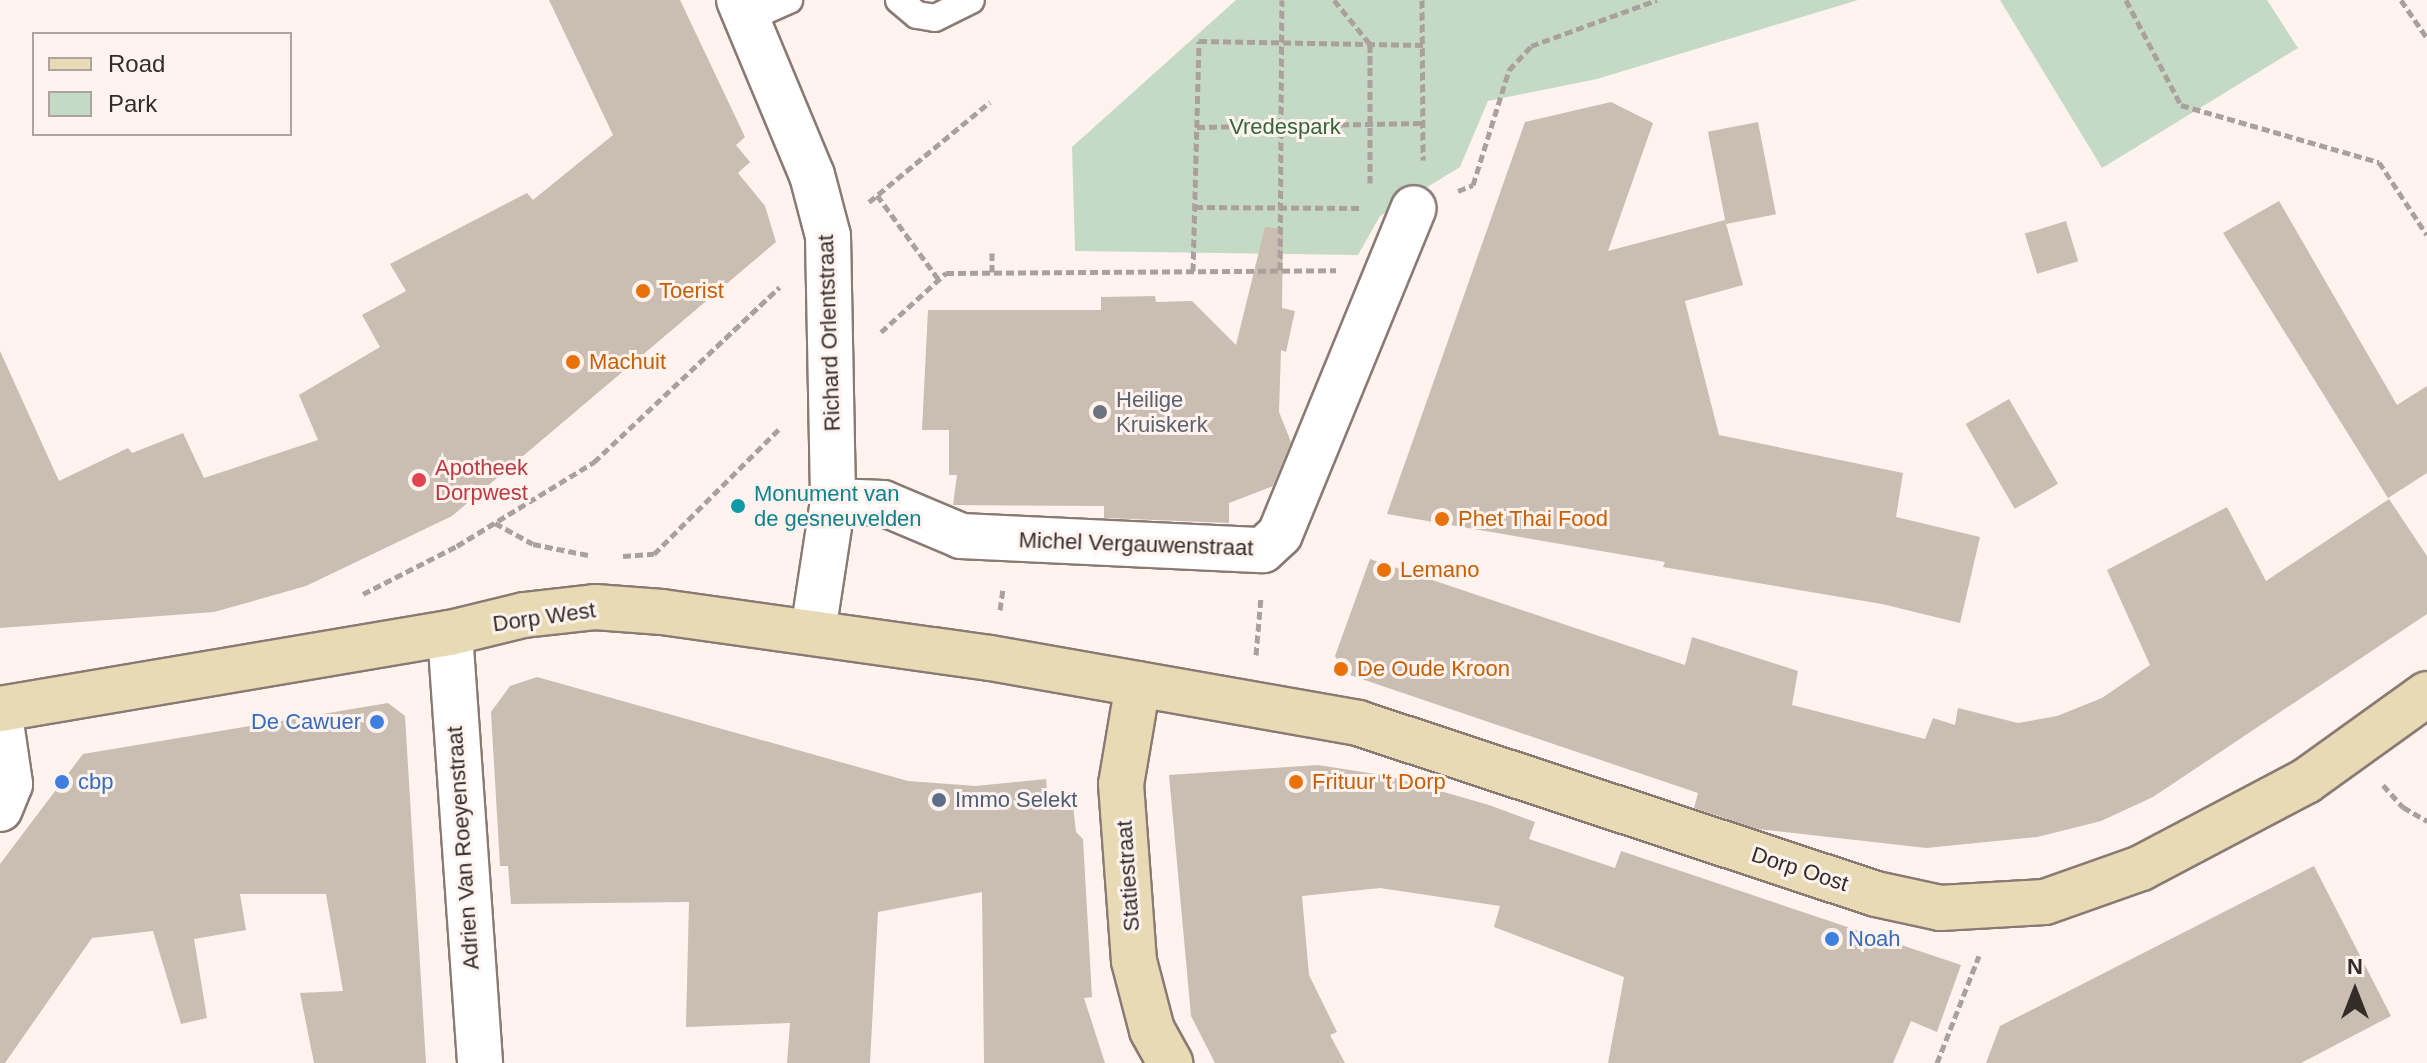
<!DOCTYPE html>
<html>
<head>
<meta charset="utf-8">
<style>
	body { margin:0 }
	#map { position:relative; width:2427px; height:1063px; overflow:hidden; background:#fef3ef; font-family:Helvetica,sans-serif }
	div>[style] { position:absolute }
	.green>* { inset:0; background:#c4dac4 }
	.building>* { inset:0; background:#cabdb1; transform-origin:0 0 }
	.path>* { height:5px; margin-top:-2.5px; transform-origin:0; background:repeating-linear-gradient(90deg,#aaa19d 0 8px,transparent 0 12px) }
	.roads { filter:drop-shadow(2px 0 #8a7a74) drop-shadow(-2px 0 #8a7a74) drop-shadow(0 2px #8a7a74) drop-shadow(0 -2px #8a7a74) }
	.lane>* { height:26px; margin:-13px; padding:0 13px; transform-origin:13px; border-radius:13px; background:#fff }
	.street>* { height:44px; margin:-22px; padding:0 22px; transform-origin:22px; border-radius:22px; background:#fff }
	.secondary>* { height:44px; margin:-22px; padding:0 22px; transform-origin:22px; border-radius:22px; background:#e8dab4 }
	.dots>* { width:22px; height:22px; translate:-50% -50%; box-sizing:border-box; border:4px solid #fef3ef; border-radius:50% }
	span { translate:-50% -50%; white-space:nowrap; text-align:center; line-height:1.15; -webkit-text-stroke:6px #fef3ef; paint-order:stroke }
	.park-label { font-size:22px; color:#36653a }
	.food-label { font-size:22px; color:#c56008 }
	.left { translate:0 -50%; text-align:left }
	.street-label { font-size:22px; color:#332c29 }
	.worship-label { font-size:22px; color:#5b616d }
	.health-label { font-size:22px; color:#be3a42 }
	.culture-label { font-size:22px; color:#0d838f }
	.shop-label { font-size:22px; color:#366cbe }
	.right { translate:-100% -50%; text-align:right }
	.service-label { font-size:22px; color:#4e5e75 }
	.legend { position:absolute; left:32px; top:32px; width:260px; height:104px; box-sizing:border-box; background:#fef3ef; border:2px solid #ada3a0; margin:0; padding:10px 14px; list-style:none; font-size:24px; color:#332c29 }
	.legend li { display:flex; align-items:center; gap:16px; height:40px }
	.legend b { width:40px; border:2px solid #ada3a0 }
	.north { position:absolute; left:2315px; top:951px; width:80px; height:80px; -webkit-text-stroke:6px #fef3ef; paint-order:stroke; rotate:0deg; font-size:22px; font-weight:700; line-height:32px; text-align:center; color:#332c29 }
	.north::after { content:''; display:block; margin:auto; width:28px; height:36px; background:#332c29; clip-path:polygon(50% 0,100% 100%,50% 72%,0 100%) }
</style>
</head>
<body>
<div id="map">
	<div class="green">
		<i style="clip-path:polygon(1236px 0,1858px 0,1597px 79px,1488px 101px,1460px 167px,1380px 216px,1358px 255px,1075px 251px,1072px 147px)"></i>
		<i style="clip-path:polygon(2000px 0,2267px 0,2298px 48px,2102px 168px)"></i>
	</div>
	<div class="building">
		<i style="clip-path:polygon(549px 0,680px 0,745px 137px,736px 145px,750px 162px,738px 173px,765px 206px,776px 242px,452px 516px,306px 586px,214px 612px,0 628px,0 351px,59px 481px,128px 448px,132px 453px,183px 433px,204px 478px,318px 440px,299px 395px,380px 347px,362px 315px,406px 291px,390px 264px,527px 193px,533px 200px,613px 135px)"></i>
		<i style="clip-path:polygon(1611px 102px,1653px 123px,1608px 251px,1725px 220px,1743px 285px,1685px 301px,1719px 435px,1903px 473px,1896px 517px,1980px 537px,1960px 623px,1882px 604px,1663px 567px,1665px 562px,1387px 514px,1525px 122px)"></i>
		<i style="left:1758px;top:122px;width:94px;height:51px;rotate:79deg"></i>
		<i style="clip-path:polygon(2279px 201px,2397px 405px,2427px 386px,2427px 473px,2388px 498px,2223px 233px)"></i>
		<i style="left:2066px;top:221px;width:42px;height:43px;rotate:73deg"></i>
		<i style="clip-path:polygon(1265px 227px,1283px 229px,1282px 308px,1295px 311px,1286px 352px,1281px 350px,1279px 412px,1291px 442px,1273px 486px,1229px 503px,1229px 523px,1104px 518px,1104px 506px,953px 505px,957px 475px,949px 475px,949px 430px,922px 430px,928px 310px,1101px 310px,1101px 297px,1155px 296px,1156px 302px,1192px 301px,1236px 345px)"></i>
		<i style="left:2009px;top:399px;width:98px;height:50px;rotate:60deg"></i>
		<i style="clip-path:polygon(2389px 499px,2427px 556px,2427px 614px,2153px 797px,2101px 821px,2037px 837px,1926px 848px,1758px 829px,1694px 808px,1698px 793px,1344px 673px,1335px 656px,1370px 559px,1685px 665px,1692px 637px,1798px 671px,1792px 705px,1925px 739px,1933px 718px,1955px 725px,1958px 708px,2018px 723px,2057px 716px,2102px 698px,2150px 665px,2107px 570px,2227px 507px,2266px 581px)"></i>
		<i style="clip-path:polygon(537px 677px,908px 781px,976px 786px,1046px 779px,1049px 808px,1073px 805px,1076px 832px,1083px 839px,1092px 997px,1084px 998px,1105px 1063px,984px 1063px,982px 892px,878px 912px,870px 1063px,787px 1063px,790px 1023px,686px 1027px,689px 902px,511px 904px,508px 866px,500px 866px,491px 712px,510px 686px)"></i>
		<i style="clip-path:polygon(388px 703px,405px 716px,426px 1063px,314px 1063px,300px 993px,343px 991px,326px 894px,240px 894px,246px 930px,194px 939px,207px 1018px,181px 1024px,153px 931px,92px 938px,5px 1063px,0 1063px,0 864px,83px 754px)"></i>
		<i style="clip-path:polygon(1318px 765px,1388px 776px,1489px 805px,1535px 822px,1529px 839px,1615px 868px,1621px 851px,1961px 965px,1937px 1032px,1911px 1021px,1893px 1063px,1608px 1063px,1624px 977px,1494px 927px,1500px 906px,1380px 888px,1302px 896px,1309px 975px,1337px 1032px,1330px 1035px,1345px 1063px,1215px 1063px,1191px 1016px,1169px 775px)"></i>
		<i style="clip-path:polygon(2314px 866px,2391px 1016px,2301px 1063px,1986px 1063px,2000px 1026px)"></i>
	</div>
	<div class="path">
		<i style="left:1334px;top:0;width:57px;rotate:50.7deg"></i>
		<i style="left:1370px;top:44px;width:139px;rotate:90deg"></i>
		<i style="left:1422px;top:0;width:160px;rotate:89.6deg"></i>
		<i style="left:2126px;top:0;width:119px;rotate:62.4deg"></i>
		<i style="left:2181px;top:105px;width:206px;rotate:16.1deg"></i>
		<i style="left:2379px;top:162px;width:87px;rotate:56.7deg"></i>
		<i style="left:2401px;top:0;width:46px;rotate:55.6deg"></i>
		<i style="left:1197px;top:127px;width:226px;rotate:-1deg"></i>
		<i style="left:1458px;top:191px;width:16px;rotate:-22deg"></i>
		<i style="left:1473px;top:185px;width:121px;rotate:-72.6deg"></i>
		<i style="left:1509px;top:70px;width:33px;rotate:-47deg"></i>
		<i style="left:1531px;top:46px;width:134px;rotate:-20.1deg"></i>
		<i style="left:877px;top:195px;width:105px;rotate:53.9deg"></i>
		<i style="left:869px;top:202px;width:157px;rotate:-39.6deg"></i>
		<i style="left:1195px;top:207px;width:168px;rotate:0.3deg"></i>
		<i style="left:992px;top:253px;width:19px;rotate:90deg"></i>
		<i style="left:1280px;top:270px;width:270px;rotate:-89.6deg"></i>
		<i style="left:1193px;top:271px;width:230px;rotate:-88.5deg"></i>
		<i style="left:1199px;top:41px;width:225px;rotate:1deg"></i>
		<i style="left:881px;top:332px;width:88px;rotate:-42.2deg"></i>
		<i style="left:946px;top:273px;width:390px;rotate:-0.4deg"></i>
		<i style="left:495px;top:523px;width:43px;rotate:28.9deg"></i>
		<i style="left:533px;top:544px;width:56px;rotate:11.3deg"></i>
		<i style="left:623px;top:556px;width:31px;rotate:-4deg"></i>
		<i style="left:654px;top:554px;width:180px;rotate:-45deg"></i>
		<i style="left:363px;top:594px;width:106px;rotate:-27.1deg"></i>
		<i style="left:457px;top:546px;width:161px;rotate:-31.5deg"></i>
		<i style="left:594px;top:462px;width:255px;rotate:-43.3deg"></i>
		<i style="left:1000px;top:610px;width:22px;rotate:-82deg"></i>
		<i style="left:1256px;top:655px;width:58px;rotate:-85.1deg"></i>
		<i style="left:2383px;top:785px;width:30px;rotate:48deg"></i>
		<i style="left:2403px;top:807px;width:28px;rotate:30deg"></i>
		<i style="left:1937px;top:1063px;width:115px;rotate:-68.6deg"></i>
	</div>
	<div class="roads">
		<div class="lane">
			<i style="left:899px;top:0;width:23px;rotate:40deg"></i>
			<i style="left:917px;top:15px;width:18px;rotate:9deg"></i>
			<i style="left:935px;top:18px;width:40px;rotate:-26.6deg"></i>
			<i style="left:748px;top:18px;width:45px;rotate:-23.7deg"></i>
		</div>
		<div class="street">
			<i style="left:739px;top:0;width:190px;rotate:67.4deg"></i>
			<i style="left:812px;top:175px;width:63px;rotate:75.3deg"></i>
			<i style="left:828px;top:236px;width:265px;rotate:88.9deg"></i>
			<i style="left:833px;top:501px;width:133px;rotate:98.7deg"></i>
			<i style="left:833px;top:501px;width:50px;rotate:2.3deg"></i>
			<i style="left:883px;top:503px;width:85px;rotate:22.9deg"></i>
			<i style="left:961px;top:536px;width:302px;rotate:2.7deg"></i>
			<i style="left:1263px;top:550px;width:23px;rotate:-43deg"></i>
			<i style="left:1280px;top:534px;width:352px;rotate:-67.7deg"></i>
			<i style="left:450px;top:633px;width:431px;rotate:86deg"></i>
			<i style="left:0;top:716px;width:69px;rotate:81.6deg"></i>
			<i style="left:10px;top:784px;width:27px;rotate:112deg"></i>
		</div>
		<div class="secondary">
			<i style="left:1138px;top:684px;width:101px;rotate:99.6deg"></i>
			<i style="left:1121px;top:784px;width:177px;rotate:85.8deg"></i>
			<i style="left:1134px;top:961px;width:71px;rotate:75.4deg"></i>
			<i style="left:1152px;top:1030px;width:38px;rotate:61deg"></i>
			<i style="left:0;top:709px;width:456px;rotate:-9.6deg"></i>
			<i style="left:450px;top:633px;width:76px;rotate:-13.7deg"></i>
			<i style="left:524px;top:615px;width:71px;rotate:-6.4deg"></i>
			<i style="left:595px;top:607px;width:67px;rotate:4.3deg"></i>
			<i style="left:662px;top:612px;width:331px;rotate:8deg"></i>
			<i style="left:990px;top:658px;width:374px;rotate:10deg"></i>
			<i style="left:1358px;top:723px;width:545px;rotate:18.27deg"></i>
			<i style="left:1876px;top:894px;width:66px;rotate:12.3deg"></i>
			<i style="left:1940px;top:908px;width:105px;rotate:-3.3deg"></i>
			<i style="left:2045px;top:902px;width:102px;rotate:-19.5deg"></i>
			<i style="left:2141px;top:868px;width:187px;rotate:-27.8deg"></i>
			<i style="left:2306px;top:781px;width:149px;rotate:-35.7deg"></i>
		</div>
	</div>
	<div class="dots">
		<i style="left:643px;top:291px;background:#e8710a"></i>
		<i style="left:573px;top:362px;background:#e8710a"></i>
		<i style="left:1100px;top:412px;background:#6b7280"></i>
		<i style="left:419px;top:480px;background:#e0444e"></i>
		<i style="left:738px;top:506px;background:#0f9aa8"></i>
		<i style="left:1442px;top:519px;background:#e8710a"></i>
		<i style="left:1384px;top:570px;background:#e8710a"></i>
		<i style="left:1341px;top:669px;background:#e8710a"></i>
		<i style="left:377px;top:722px;background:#3f7fe0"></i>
		<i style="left:62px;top:782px;background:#3f7fe0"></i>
		<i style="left:1296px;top:782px;background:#e8710a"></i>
		<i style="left:939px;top:800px;background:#5c6f8a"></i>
		<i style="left:1832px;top:939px;background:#3f7fe0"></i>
	</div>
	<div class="park-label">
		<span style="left:1285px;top:127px">Vredespark</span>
	</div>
	<div class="food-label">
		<span class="left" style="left:659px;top:291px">Toerist</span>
		<span class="left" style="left:589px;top:362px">Machuit</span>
		<span class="left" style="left:1458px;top:519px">Phet Thai Food</span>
		<span class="left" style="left:1400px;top:570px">Lemano</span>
		<span class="left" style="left:1357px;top:669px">De Oude Kroon</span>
		<span class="left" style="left:1312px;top:782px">Frituur 't Dorp</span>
	</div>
	<div class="street-label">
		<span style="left:829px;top:333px;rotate:-92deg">Richard Orlentstraat</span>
		<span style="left:1136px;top:544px;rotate:2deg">Michel Vergauwenstraat</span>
		<span style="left:544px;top:617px;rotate:-8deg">Dorp West</span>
		<span style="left:463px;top:848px;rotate:-94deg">Adrien Van Roeyenstraat</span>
		<span style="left:1800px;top:869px;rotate:18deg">Dorp Oost</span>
		<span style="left:1128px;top:876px;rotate:-94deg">Statiestraat</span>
	</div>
	<div class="worship-label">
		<span class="left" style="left:1116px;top:412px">Heilige<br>Kruiskerk</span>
	</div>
	<div class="health-label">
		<span class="left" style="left:435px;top:480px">Apotheek<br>Dorpwest</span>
	</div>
	<div class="culture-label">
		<span class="left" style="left:754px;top:506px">Monument van<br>de gesneuvelden</span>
	</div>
	<div class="shop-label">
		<span class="right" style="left:361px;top:722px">De Cawuer</span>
		<span class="left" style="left:78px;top:782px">cbp</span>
		<span class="left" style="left:1848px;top:939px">Noah</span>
	</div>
	<div class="service-label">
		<span class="left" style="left:955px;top:800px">Immo Selekt</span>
	</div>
	<ul class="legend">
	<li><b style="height:10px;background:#e8dab4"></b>Road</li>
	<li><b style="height:22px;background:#c4dac4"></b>Park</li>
	</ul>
	<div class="north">N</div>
</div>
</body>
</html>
